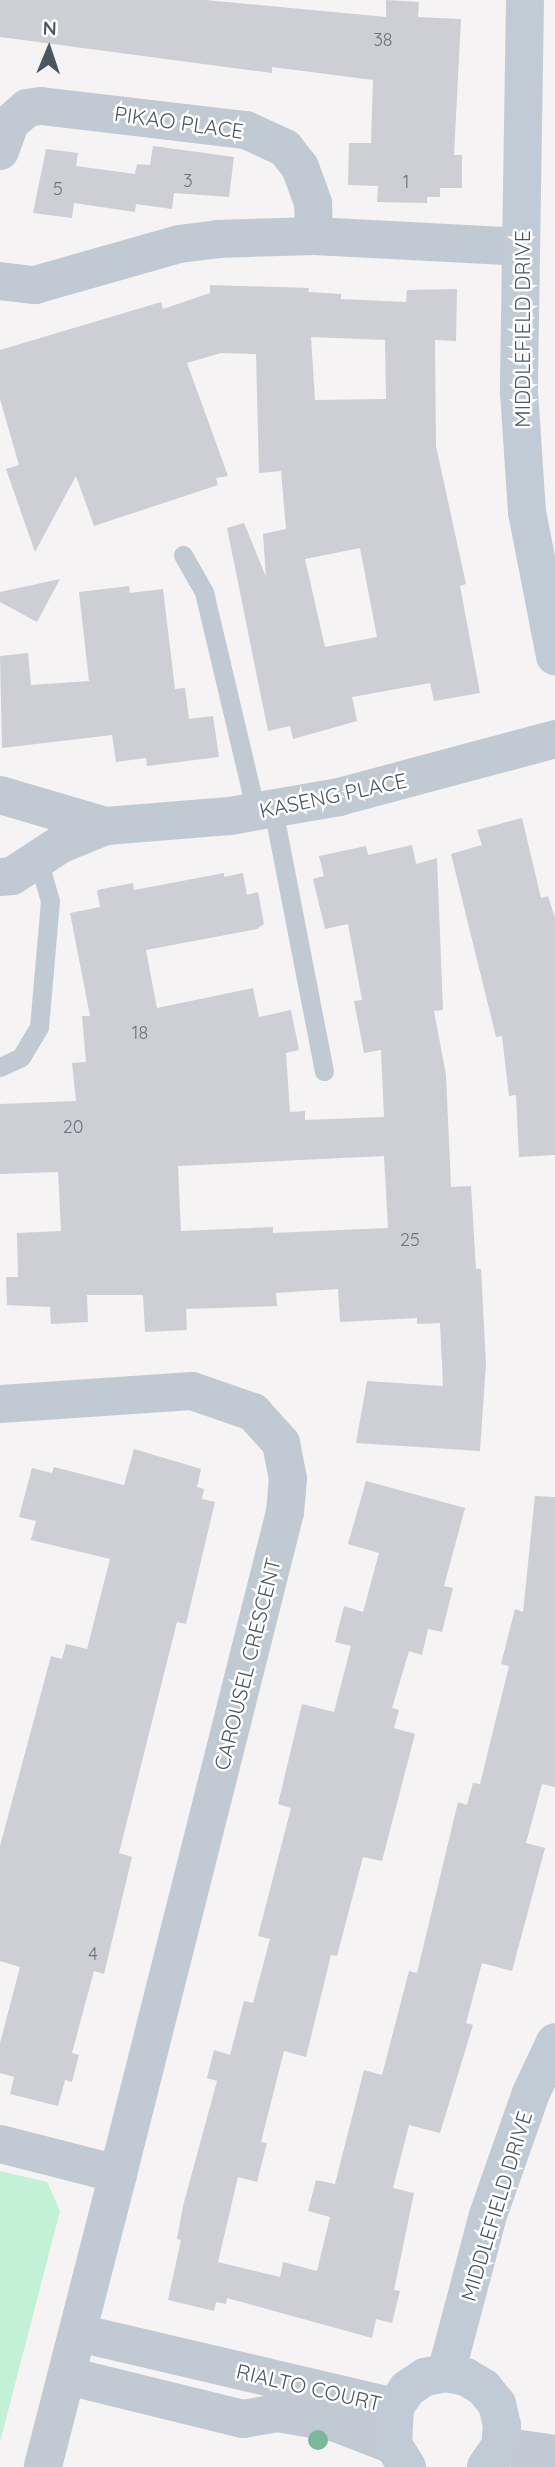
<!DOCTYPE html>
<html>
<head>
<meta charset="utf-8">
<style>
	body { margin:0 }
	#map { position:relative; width:555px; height:2467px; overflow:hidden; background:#f5f3f3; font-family:Quicksand,sans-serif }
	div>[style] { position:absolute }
	.green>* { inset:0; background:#c3f1d5 }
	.building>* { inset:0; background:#cdcfd5 }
	.lane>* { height:19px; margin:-9.5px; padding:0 9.5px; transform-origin:9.5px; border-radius:9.5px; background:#c1cad2 }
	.street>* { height:38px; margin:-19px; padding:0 19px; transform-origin:19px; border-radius:19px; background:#c1cad2 }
	.secondary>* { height:38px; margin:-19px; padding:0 19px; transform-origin:19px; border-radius:19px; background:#c1cbd6 }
	.trees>* { width:20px; height:20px; margin:-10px; border-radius:50%; background:#7bb799 }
	span { translate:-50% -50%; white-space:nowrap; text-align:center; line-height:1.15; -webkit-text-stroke:5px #fff; paint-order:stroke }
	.number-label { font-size:18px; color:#6b747e }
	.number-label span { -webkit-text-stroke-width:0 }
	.street-label { font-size:21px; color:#4a5661 }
	.north { position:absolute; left:14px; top:14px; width:70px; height:70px; -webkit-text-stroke:5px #fff; paint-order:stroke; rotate:2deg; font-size:19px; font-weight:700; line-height:28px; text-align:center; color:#4a5661 }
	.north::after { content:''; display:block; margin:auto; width:24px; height:32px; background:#4a5661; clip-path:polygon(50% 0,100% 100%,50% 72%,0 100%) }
</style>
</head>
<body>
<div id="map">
	<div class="green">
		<i style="clip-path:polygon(0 2171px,47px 2182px,60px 2211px,0 2442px)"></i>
	</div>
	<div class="building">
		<i style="clip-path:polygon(0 0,205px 0,386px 17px,386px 0,419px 2px,418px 17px,461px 19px,454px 155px,462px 155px,462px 188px,440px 188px,440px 197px,427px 197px,427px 203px,377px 202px,378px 186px,348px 185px,349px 143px,371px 143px,373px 80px,272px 67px,272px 73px,0 37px)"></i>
		<i style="clip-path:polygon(153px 146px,234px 157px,229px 197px,174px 193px,172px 209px,136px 204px,135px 212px,74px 203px,72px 218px,33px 213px,46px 149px,78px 153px,76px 166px,135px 174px,137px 164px,150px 165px)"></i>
		<i style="clip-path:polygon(evenodd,210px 285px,309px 288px,308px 292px,341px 294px,341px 299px,406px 302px,407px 290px,457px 289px,456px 341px,435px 340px,436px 446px,466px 584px,460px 586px,480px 693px,434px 701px,430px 683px,352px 697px,357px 721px,293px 739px,290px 726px,268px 731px,227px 528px,244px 523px,266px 577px,263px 534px,286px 529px,281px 471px,259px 473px,256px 354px,221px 353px,187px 363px,228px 476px,216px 478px,218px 485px,94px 526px,76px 476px,35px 552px,6px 469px,19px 465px,0 399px,0 350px,161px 302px,163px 309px,210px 293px,210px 285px,311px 337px,385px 340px,386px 399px,315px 400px,311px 337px,210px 285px,360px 548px,377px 637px,325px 647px,305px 559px,360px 548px)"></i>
		<i style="clip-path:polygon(60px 579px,37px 622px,0 602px,0 592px)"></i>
		<i style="clip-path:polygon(129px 586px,130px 593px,163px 589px,175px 689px,185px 688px,189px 719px,213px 716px,219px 757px,147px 766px,146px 758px,116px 762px,112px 735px,2px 748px,0 656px,28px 653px,31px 685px,89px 681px,79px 592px)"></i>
		<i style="clip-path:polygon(522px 818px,541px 898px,548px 896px,555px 918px,555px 1155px,519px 1157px,516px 1095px,509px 1096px,502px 1036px,496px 1037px,451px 854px,482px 845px,477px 830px)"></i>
		<i style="clip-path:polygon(evenodd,412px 845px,416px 864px,437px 858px,443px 1010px,434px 1011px,446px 1075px,451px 1187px,471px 1186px,476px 1269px,481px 1269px,486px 1364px,480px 1451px,356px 1443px,367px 1381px,443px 1386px,440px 1323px,417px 1324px,417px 1318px,340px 1322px,338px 1289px,276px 1293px,277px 1306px,186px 1309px,187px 1330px,145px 1332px,143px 1295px,87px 1295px,88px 1322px,51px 1324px,50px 1307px,7px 1305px,6px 1277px,18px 1277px,17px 1233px,61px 1231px,58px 1172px,0 1174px,0 1104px,76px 1101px,72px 1063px,86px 1062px,82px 1016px,90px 1016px,70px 913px,100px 907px,97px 890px,133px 883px,134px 890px,224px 873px,224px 877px,243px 873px,247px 895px,258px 892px,264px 924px,257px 929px,146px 950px,157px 1008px,253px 988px,259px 1017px,291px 1010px,299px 1050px,286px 1053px,290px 1112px,305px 1111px,305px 1120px,384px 1117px,381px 1050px,364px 1053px,354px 1001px,362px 1000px,348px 924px,325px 929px,313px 879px,324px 876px,319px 856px,366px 846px,368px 855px,412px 845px,384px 1156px,388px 1228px,273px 1233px,273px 1227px,181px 1231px,178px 1166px,384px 1156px)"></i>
		<i style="clip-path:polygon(134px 1449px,201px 1469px,197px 1487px,204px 1489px,202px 1499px,215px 1502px,186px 1624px,177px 1622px,119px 1853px,132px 1857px,104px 1974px,94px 1971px,72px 2053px,79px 2055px,72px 2082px,65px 2080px,58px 2106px,10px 2094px,14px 2077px,0 2073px,0 2043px,20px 1967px,0 1961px,0 1846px,51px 1656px,62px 1659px,66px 1644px,87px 1649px,110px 1559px,31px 1540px,36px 1521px,19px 1517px,32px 1468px,52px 1473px,54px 1467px,124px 1485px)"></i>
		<i style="clip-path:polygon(366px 1481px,465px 1508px,444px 1586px,453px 1588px,442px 1632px,428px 1629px,422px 1655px,409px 1651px,392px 1708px,399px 1710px,394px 1728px,415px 1734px,382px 1861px,363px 1857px,337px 1956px,331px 1955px,306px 2057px,284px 2051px,261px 2142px,267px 2143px,257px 2182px,238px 2177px,218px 2262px,280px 2277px,283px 2262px,317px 2271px,330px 2217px,308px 2211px,316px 2180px,335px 2184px,364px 2070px,382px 2075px,409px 1971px,417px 1973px,458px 1802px,467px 1805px,473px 1783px,480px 1784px,509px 1666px,501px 1664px,515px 1609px,523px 1612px,535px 1496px,555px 1497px,555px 1787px,542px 1784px,526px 1843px,545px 1848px,512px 1971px,482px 1963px,466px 2023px,473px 2025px,440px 2133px,409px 2125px,393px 2188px,414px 2193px,394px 2290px,400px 2291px,392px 2323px,376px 2319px,372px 2338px,227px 2298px,226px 2304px,216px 2302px,214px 2311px,168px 2300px,181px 2240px,177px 2239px,183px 2206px,217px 2081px,207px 2078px,214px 2050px,230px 2055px,244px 2001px,253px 2003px,270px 1939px,258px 1936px,291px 1808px,278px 1804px,302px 1704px,334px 1712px,351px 1646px,335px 1642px,344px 1606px,363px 1612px,379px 1553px,348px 1544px)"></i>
	</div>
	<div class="lane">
		<i style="left:183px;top:555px;width:43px;rotate:60.4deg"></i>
		<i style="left:204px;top:592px;width:226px;rotate:76.7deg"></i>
		<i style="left:273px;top:809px;width:267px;rotate:79deg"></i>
		<i style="left:0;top:1067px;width:23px;rotate:-25deg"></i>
		<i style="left:21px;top:1057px;width:35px;rotate:-59deg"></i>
		<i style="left:39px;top:1027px;width:126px;rotate:-85deg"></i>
		<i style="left:50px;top:901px;width:44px;rotate:-105.9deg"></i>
	</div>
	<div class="street">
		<i style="left:0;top:151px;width:30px;rotate:-70deg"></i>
		<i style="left:10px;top:123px;width:23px;rotate:-41deg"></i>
		<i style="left:27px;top:108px;width:14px;rotate:-8deg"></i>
		<i style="left:41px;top:106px;width:206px;rotate:6.7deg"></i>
		<i style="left:246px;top:130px;width:43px;rotate:24.8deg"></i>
		<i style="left:285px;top:148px;width:24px;rotate:52deg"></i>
		<i style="left:300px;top:167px;width:38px;rotate:70deg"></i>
		<i style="left:313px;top:203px;width:33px;rotate:88deg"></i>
		<i style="left:0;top:281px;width:35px;rotate:7deg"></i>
		<i style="left:35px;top:285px;width:150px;rotate:-15.9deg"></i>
		<i style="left:179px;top:244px;width:38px;rotate:-7deg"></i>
		<i style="left:217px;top:239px;width:97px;rotate:-1.8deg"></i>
		<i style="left:314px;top:236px;width:207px;rotate:3deg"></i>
		<i style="left:0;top:795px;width:110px;rotate:16.3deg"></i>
		<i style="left:0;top:877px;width:12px;rotate:-5deg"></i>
		<i style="left:12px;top:876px;width:59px;rotate:-33.1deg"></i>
		<i style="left:61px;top:844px;width:48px;rotate:-21.8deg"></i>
		<i style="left:106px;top:826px;width:124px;rotate:-4.6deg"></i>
		<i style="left:230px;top:816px;width:111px;rotate:-9.9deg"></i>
		<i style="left:339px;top:797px;width:224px;rotate:-15deg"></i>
		<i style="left:0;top:1404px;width:192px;rotate:-3.9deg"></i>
		<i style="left:192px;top:1391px;width:65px;rotate:19deg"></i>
		<i style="left:253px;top:1412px;width:42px;rotate:47.9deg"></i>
		<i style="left:281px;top:1443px;width:36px;rotate:79deg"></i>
		<i style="left:288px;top:1478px;width:34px;rotate:95deg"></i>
		<i style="left:285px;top:1512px;width:683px;rotate:104.16deg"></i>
		<i style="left:0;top:2144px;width:122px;rotate:14.3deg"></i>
		<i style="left:118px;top:2174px;width:302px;rotate:104.4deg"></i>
		<i style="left:79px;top:2333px;width:325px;rotate:13.2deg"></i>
		<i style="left:68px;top:2376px;width:180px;rotate:13.8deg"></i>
		<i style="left:243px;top:2419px;width:35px;rotate:-10deg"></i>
		<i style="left:277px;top:2413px;width:60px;rotate:9.6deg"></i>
		<i style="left:336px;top:2423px;width:61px;rotate:21.1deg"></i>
		<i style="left:500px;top:2446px;width:56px;rotate:8.3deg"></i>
	</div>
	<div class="secondary">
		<i style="left:525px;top:0;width:392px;rotate:90.9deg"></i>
		<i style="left:519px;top:392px;width:120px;rotate:86.2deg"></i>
		<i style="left:527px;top:512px;width:147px;rotate:79deg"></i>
		<i style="left:446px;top:2373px;width:163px;rotate:-75.1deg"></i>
		<i style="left:488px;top:2215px;width:129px;rotate:-70.6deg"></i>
		<i style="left:531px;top:2093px;width:56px;rotate:-64.8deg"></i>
		<i style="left:407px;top:2467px;width:26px;rotate:-122deg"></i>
		<i style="left:393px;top:2445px;width:38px;rotate:-87deg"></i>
		<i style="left:395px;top:2407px;width:22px;rotate:-56deg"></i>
		<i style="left:407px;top:2389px;width:22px;rotate:-34deg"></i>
		<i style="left:425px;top:2377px;width:21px;rotate:-11deg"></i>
		<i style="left:446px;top:2373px;width:20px;rotate:11deg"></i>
		<i style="left:466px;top:2377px;width:21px;rotate:31deg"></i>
		<i style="left:484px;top:2388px;width:21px;rotate:51deg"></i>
		<i style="left:497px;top:2404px;width:22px;rotate:77deg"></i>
		<i style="left:502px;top:2425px;width:21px;rotate:95deg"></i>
		<i style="left:500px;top:2446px;width:25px;rotate:124deg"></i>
	</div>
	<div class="trees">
		<i style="left:318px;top:2440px"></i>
	</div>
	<div class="number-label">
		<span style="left:383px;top:40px">38</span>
		<span style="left:188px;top:181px">3</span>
		<span style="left:406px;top:182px">1</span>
		<span style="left:58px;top:189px">5</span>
		<span style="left:140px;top:1033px">18</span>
		<span style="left:73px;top:1127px">20</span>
		<span style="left:410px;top:1240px">25</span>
		<span style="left:93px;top:1954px">4</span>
	</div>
	<div class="street-label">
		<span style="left:179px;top:122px;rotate:8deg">PIKAO PLACE</span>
		<span style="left:522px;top:329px;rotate:-90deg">MIDDLEFIELD DRIVE</span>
		<span style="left:333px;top:795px;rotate:-12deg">KASENG PLACE</span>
		<span style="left:247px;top:1664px;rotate:-76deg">CAROUSEL CRESCENT</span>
		<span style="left:496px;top:2206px;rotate:-73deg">MIDDLEFIELD DRIVE</span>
		<span style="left:309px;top:2387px;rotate:13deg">RIALTO COURT</span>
	</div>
	<div class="north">N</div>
</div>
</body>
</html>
